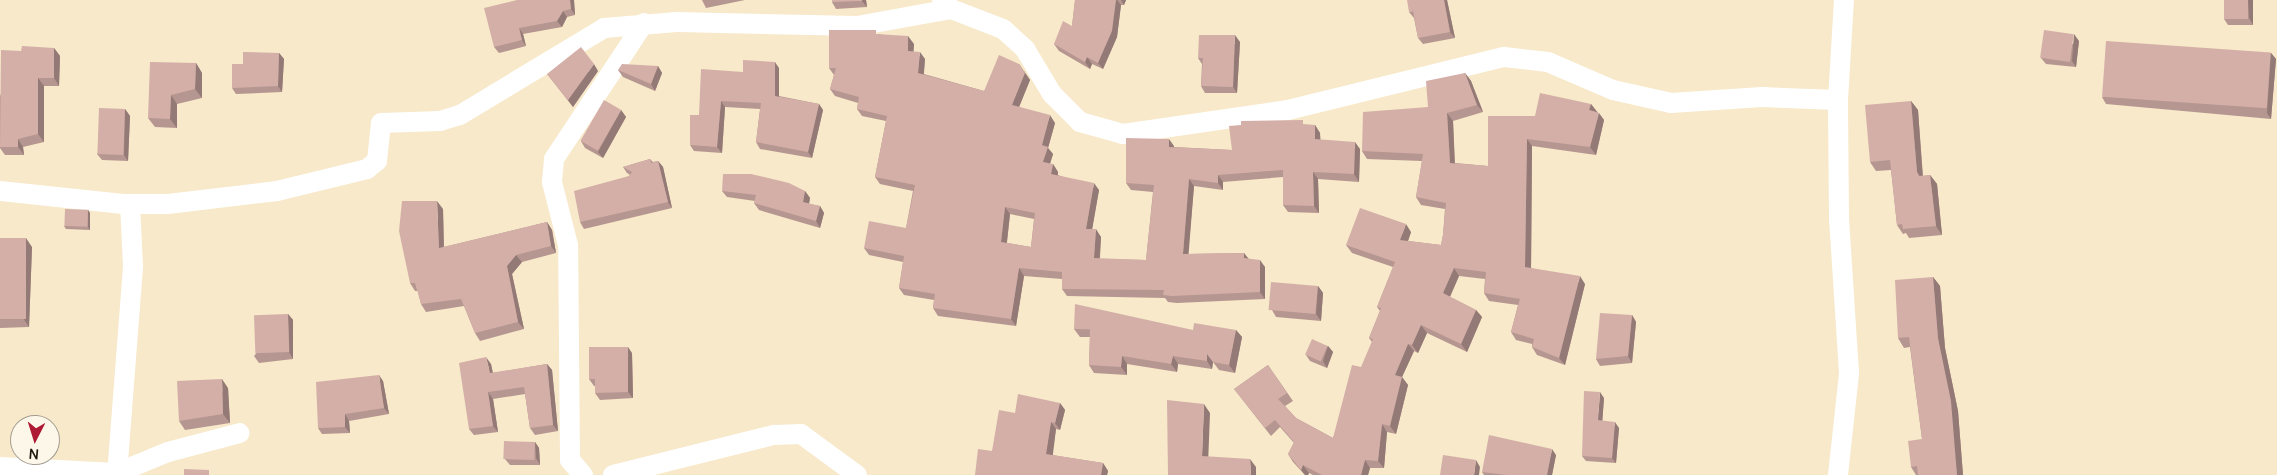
<!DOCTYPE html>
<html>
<head>
<meta charset="utf-8">
<style>
	body { margin:0 }
	#map { position:relative; width:2277px; height:475px; overflow:hidden; background:#f7e9c9; font-family:Manrope,sans-serif }
	div>[style] { position:absolute }
	.minor>* { height:20px; margin:-10px; padding:0 10px; transform-origin:10px; border-radius:10px; background:#fff }
	.wall>* { inset:0; background:#b69690 }
	.shaded-wall>* { inset:0; background:#947a76 }
	.building>* { inset:0; background:#d4afa8; transform-origin:0 0 }
	span { translate:-50% -50%; white-space:nowrap; text-align:center; line-height:1.15; -webkit-text-stroke:4px #fdf7ea; paint-order:stroke }
	.north { position:absolute; left:10px; top:415px; width:50px; height:50px; box-sizing:border-box; background:#fdf7ea; border:1px solid #a49e92; border-radius:50%; rotate:185deg; font-size:14px; font-weight:700; line-height:20px; text-align:center; color:#1e190e }
	.north::after { content:''; display:block; margin:auto; width:18px; height:22px; background:#ae1934; clip-path:polygon(50% 0,100% 100%,50% 72%,0 100%) }
</style>
</head>
<body>
<div id="map">
	<div class="minor">
		<i style="left:942px;top:0;width:13px;rotate:45deg"></i>
		<i style="left:951px;top:9px;width:56px;rotate:21deg"></i>
		<i style="left:1003px;top:29px;width:30px;rotate:42deg"></i>
		<i style="left:1025px;top:49px;width:52px;rotate:59deg"></i>
		<i style="left:1052px;top:94px;width:40px;rotate:45deg"></i>
		<i style="left:1080px;top:122px;width:45px;rotate:15.6deg"></i>
		<i style="left:1123px;top:134px;width:167px;rotate:-8.3deg"></i>
		<i style="left:1288px;top:110px;width:222px;rotate:-13.8deg"></i>
		<i style="left:1504px;top:57px;width:44px;rotate:6.5deg"></i>
		<i style="left:1548px;top:62px;width:71px;rotate:23.3deg"></i>
		<i style="left:1613px;top:90px;width:59px;rotate:12.6deg"></i>
		<i style="left:1671px;top:103px;width:91px;rotate:-3.8deg"></i>
		<i style="left:1762px;top:97px;width:76px;rotate:2.3deg"></i>
		<i style="left:0;top:191px;width:124px;rotate:6deg"></i>
		<i style="left:123px;top:204px;width:45px"></i>
		<i style="left:168px;top:204px;width:110px;rotate:-6.8deg"></i>
		<i style="left:277px;top:191px;width:93px;rotate:-13.7deg"></i>
		<i style="left:367px;top:169px;width:13px;rotate:-39deg"></i>
		<i style="left:377px;top:161px;width:38px;rotate:-84deg"></i>
		<i style="left:381px;top:123px;width:59px;rotate:-1.9deg"></i>
		<i style="left:440px;top:121px;width:21px;rotate:-17deg"></i>
		<i style="left:460px;top:115px;width:168px;rotate:-31.1deg"></i>
		<i style="left:604px;top:28px;width:73px;rotate:-4.7deg"></i>
		<i style="left:677px;top:22px;width:180px;rotate:1.3deg"></i>
		<i style="left:857px;top:26px;width:96px;rotate:-10.3deg"></i>
		<i style="left:0;top:467px;width:117px;rotate:2.9deg"></i>
		<i style="left:117px;top:473px;width:55px;rotate:-22.4deg"></i>
		<i style="left:168px;top:452px;width:74px;rotate:-14.8deg"></i>
		<i style="left:117px;top:475px;width:210px;rotate:-85.6deg"></i>
		<i style="left:133px;top:266px;width:62px;rotate:-92.8deg"></i>
		<i style="left:583px;top:475px;width:20px;rotate:-131deg"></i>
		<i style="left:570px;top:460px;width:215px;rotate:-90.5deg"></i>
		<i style="left:568px;top:245px;width:65px;rotate:-104.3deg"></i>
		<i style="left:552px;top:182px;width:23px;rotate:-85deg"></i>
		<i style="left:554px;top:159px;width:163px;rotate:-56.5deg"></i>
		<i style="left:613px;top:475px;width:166px;rotate:-14deg"></i>
		<i style="left:774px;top:435px;width:27px;rotate:-2deg"></i>
		<i style="left:801px;top:434px;width:69px;rotate:36.2deg"></i>
		<i style="left:1838px;top:475px;width:103px;rotate:-83.8deg"></i>
		<i style="left:1849px;top:373px;width:153px;rotate:-93.7deg"></i>
		<i style="left:1839px;top:220px;width:120px;rotate:-90.5deg"></i>
		<i style="left:1838px;top:100px;width:100px;rotate:-86.6deg"></i>
	</div>
	<div class="wall">
		<i style="clip-path:polygon(517px 0,574px 0,575px 15px,567px 17px,562px 27px,523px 34px,526px 46px,499px 53px,494px 47px)"></i>
		<i style="clip-path:polygon(702px 0,745px 0,706px 8px)"></i>
		<i style="clip-path:polygon(832px 0,866px 0,867px 7px,836px 9px,832px 2px)"></i>
		<i style="clip-path:polygon(1075px 0,1126px 0,1124px 5px,1121px 5px,1117px 37px,1103px 69px,1092px 64px,1090px 69px,1059px 51px,1054px 44px,1072px 26px)"></i>
		<i style="clip-path:polygon(1447px 0,1455px 38px,1423px 44px,1418px 38px,1414px 18px,1409px 12px)"></i>
		<i style="clip-path:polygon(2224px 0,2253px 0,2253px 25px,2228px 25px,2224px 19px)"></i>
		<i style="clip-path:polygon(evenodd,879px 34px,914px 44px,913px 52px,925px 59px,924px 74px,984px 91px,1024px 71px,1030px 80px,1019px 107px,1055px 123px,1048px 148px,1053px 154px,1050px 164px,1053px 164px,1058px 172px,1058px 175px,1099px 190px,1092px 229px,1101px 237px,1100px 259px,1146px 260px,1153px 192px,1131px 190px,1126px 183px,1174px 146px,1174px 147px,1232px 150px,1307px 125px,1315px 125px,1320px 133px,1320px 140px,1360px 149px,1359px 182px,1318px 179px,1319px 213px,1288px 212px,1283px 205px,1283px 177px,1223px 182px,1223px 190px,1194px 186px,1188px 254px,1244px 253px,1249px 259px,1265px 267px,1265px 299px,1177px 303px,1168px 302px,1165px 298px,1067px 296px,1062px 289px,1062px 279px,1024px 276px,1016px 326px,938px 316px,933px 308px,934px 300px,904px 295px,899px 288px,903px 262px,869px 255px,864px 248px,906px 228px,913px 191px,880px 184px,875px 177px,886px 121px,862px 116px,857px 109px,858px 103px,835px 96px,830px 89px,834px 75px,829px 68px,879px 34px,1010px 214px,1034px 219px,1031px 247px,1007px 243px,1010px 214px)"></i>
		<i style="clip-path:polygon(2079px 41px,2076px 67px,2046px 64px,2041px 58px)"></i>
		<i style="clip-path:polygon(1240px 42px,1237px 93px,1205px 93px,1201px 86px,1202px 64px,1198px 58px)"></i>
		<i style="clip-path:polygon(54px 48px,60px 56px,59px 86px,44px 86px,44px 142px,23px 147px,24px 155px,5px 155px,0 148px,0 96px,21px 51px)"></i>
		<i style="clip-path:polygon(279px 53px,284px 59px,282px 92px,236px 94px,232px 88px,243px 64px)"></i>
		<i style="clip-path:polygon(2271px 53px,2276px 59px,2271px 119px,2106px 104px,2102px 97px)"></i>
		<i style="clip-path:polygon(196px 63px,202px 73px,202px 98px,177px 104px,177px 128px,155px 127px,148px 118px)"></i>
		<i style="clip-path:polygon(658px 66px,662px 73px,655px 91px,623px 77px,618px 70px)"></i>
		<i style="clip-path:polygon(779px 68px,779px 96px,819px 104px,823px 110px,812px 158px,760px 149px,756px 142px,760px 109px,725px 107px,722px 153px,694px 151px,690px 145px,699px 115px,743px 72px)"></i>
		<i style="clip-path:polygon(598px 71px,573px 107px,547px 74px)"></i>
		<i style="clip-path:polygon(1465px 73px,1471px 81px,1483px 112px,1453px 121px,1455px 163px,1488px 166px,1535px 116px,1591px 104px,1604px 120px,1596px 155px,1532px 146px,1531px 268px,1585px 284px,1565px 365px,1537px 355px,1532px 347px,1532px 344px,1516px 340px,1511px 332px,1518px 305px,1489px 301px,1484px 293px,1485px 279px,1459px 276px,1450px 297px,1476px 310px,1482px 317px,1467px 352px,1427px 333px,1418px 353px,1414px 351px,1402px 377px,1408px 385px,1396px 434px,1387px 432px,1384px 468px,1370px 468px,1368px 475px,1313px 475px,1309px 473px,1308px 475px,1305px 475px,1293px 462px,1288px 454px,1294px 443px,1280px 427px,1271px 436px,1234px 389px,1268px 365px,1293px 401px,1285px 406px,1296px 418px,1333px 438px,1372px 342px,1369px 338px,1380px 311px,1377px 307px,1393px 267px,1352px 253px,1346px 245px,1411px 232px,1408px 241px,1441px 245px,1443px 235px,1445px 209px,1421px 205px,1416px 197px,1422px 161px,1367px 159px,1362px 151px,1428px 107px)"></i>
		<i style="clip-path:polygon(1911px 101px,1918px 110px,1923px 176px,1930px 175px,1937px 184px,1942px 235px,1909px 238px,1906px 233px,1903px 234px,1897px 225px,1891px 170px,1876px 171px,1870px 162px)"></i>
		<i style="clip-path:polygon(125px 109px,130px 116px,128px 161px,102px 160px,97px 154px)"></i>
		<i style="clip-path:polygon(621px 110px,626px 117px,603px 158px,585px 148px,581px 141px)"></i>
		<i style="clip-path:polygon(650px 159px,653px 162px,658px 161px,663px 167px,672px 208px,584px 229px,580px 222px,630px 175px,627px 173px,623px 167px)"></i>
		<i style="clip-path:polygon(722px 191px,805px 191px,810px 198px,809px 204px,820px 206px,824px 213px,820px 228px,759px 210px,754px 203px,755px 201px,727px 197px)"></i>
		<i style="clip-path:polygon(443px 209px,444px 247px,547px 222px,552px 230px,556px 253px,522px 262px,512px 274px,524px 329px,480px 341px,475px 333px,464px 306px,426px 312px,421px 304px,418px 291px,415px 291px,410px 283px)"></i>
		<i style="clip-path:polygon(88px 210px,90px 213px,90px 230px,66px 229px,64px 226px)"></i>
		<i style="clip-path:polygon(0 238px,32px 247px,29px 327px,0 328px)"></i>
		<i style="clip-path:polygon(1933px 277px,1940px 286px,1945px 348px,1958px 411px,1963px 475px,1916px 475px,1911px 467px,1922px 439px,1910px 347px,1904px 348px,1898px 338px)"></i>
		<i style="clip-path:polygon(1318px 286px,1323px 293px,1321px 321px,1276px 317px,1272px 310px)"></i>
		<i style="clip-path:polygon(288px 314px,293px 320px,293px 359px,259px 363px,254px 356px)"></i>
		<i style="clip-path:polygon(1632px 315px,1636px 322px,1632px 363px,1600px 366px,1596px 359px)"></i>
		<i style="clip-path:polygon(1074px 329px,1193px 330px,1236px 330px,1242px 337px,1235px 373px,1219px 370px,1213px 362px,1212px 369px,1178px 364px,1177px 372px,1127px 364px,1127px 375px,1094px 373px,1089px 365px,1090px 337px,1080px 337px)"></i>
		<i style="clip-path:polygon(1328px 346px,1333px 352px,1327px 368px,1310px 361px,1306px 355px)"></i>
		<i style="clip-path:polygon(632px 353px,633px 398px,600px 400px,595px 393px,595px 386px,594px 386px,589px 379px)"></i>
		<i style="clip-path:polygon(491px 364px,493px 373px,547px 364px,552px 370px,558px 431px,535px 435px,530px 428px,525px 394px,493px 399px,498px 432px,474px 435px,469px 429px)"></i>
		<i style="clip-path:polygon(383px 381px,389px 414px,349px 421px,350px 433px,322px 434px,318px 428px)"></i>
		<i style="clip-path:polygon(228px 388px,230px 423px,185px 430px,179px 421px)"></i>
		<i style="clip-path:polygon(1604px 398px,1602px 421px,1619px 428px,1616px 463px,1586px 461px,1582px 456px)"></i>
		<i style="clip-path:polygon(1060px 403px,1065px 410px,1060px 430px,1056px 429px,1052px 455px,1103px 463px,1108px 471px,1107px 475px,975px 475px,992px 451px,1015px 413px)"></i>
		<i style="clip-path:polygon(535px 442px,539px 448px,540px 465px,510px 465px,505px 459px)"></i>
		<i style="clip-path:polygon(1556px 455px,1552px 475px,1484px 475px,1482px 472px)"></i>
	</div>
	<div class="shaded-wall">
		<i style="clip-path:polygon(570px 0,574px 0,575px 15px,571px 9px)"></i>
		<i style="clip-path:polygon(862px 0,866px 0,867px 7px,862px 1px)"></i>
		<i style="clip-path:polygon(1116px 0,1117px 0,1121px 5px,1117px 37px,1103px 69px,1098px 63px)"></i>
		<i style="clip-path:polygon(1121px 0,1126px 0,1124px 5px)"></i>
		<i style="clip-path:polygon(1444px 0,1447px 0,1455px 38px,1450px 32px)"></i>
		<i style="clip-path:polygon(2248px 0,2253px 0,2253px 25px,2249px 18px)"></i>
		<i style="clip-path:polygon(563px 11px,567px 17px,562px 27px,557px 21px)"></i>
		<i style="clip-path:polygon(519px 28px,523px 34px,526px 46px,522px 40px)"></i>
		<i style="clip-path:polygon(2074px 34px,2079px 41px,2076px 67px,2072px 61px)"></i>
		<i style="clip-path:polygon(1235px 35px,1240px 42px,1237px 93px,1233px 87px)"></i>
		<i style="clip-path:polygon(908px 36px,914px 44px,913px 59px,908px 51px)"></i>
		<i style="clip-path:polygon(54px 48px,60px 56px,59px 86px,54px 78px)"></i>
		<i style="clip-path:polygon(920px 52px,925px 59px,923px 80px,918px 73px)"></i>
		<i style="clip-path:polygon(279px 53px,284px 59px,282px 92px,278px 86px)"></i>
		<i style="clip-path:polygon(2271px 53px,2276px 59px,2271px 119px,2267px 113px)"></i>
		<i style="clip-path:polygon(1087px 57px,1092px 64px,1090px 69px,1085px 62px)"></i>
		<i style="clip-path:polygon(775px 62px,779px 68px,779px 102px,775px 96px)"></i>
		<i style="clip-path:polygon(196px 63px,202px 73px,202px 98px,195px 89px)"></i>
		<i style="clip-path:polygon(594px 64px,598px 71px,573px 107px,568px 100px)"></i>
		<i style="clip-path:polygon(1019px 64px,1030px 80px,1017px 112px,1012px 105px)"></i>
		<i style="clip-path:polygon(658px 66px,662px 73px,655px 91px,651px 84px)"></i>
		<i style="clip-path:polygon(1465px 73px,1471px 81px,1483px 112px,1477px 105px)"></i>
		<i style="clip-path:polygon(38px 78px,44px 86px,44px 142px,38px 134px)"></i>
		<i style="clip-path:polygon(171px 95px,177px 104px,177px 128px,170px 119px)"></i>
		<i style="clip-path:polygon(721px 101px,725px 107px,722px 153px,717px 147px)"></i>
		<i style="clip-path:polygon(1911px 101px,1918px 110px,1923px 181px,1926px 185px,1917px 172px)"></i>
		<i style="clip-path:polygon(819px 104px,823px 110px,812px 158px,808px 152px)"></i>
		<i style="clip-path:polygon(1591px 104px,1597px 112px,1589px 110px)"></i>
		<i style="clip-path:polygon(125px 109px,130px 116px,128px 161px,124px 155px)"></i>
		<i style="clip-path:polygon(621px 110px,626px 117px,603px 158px,598px 152px)"></i>
		<i style="clip-path:polygon(1447px 113px,1453px 121px,1455px 171px,1450px 163px)"></i>
		<i style="clip-path:polygon(1599px 113px,1604px 120px,1596px 155px,1590px 147px)"></i>
		<i style="clip-path:polygon(1050px 115px,1055px 123px,1048px 148px,1053px 154px,1048px 170px,1043px 162px,1042px 145px)"></i>
		<i style="clip-path:polygon(1315px 125px,1320px 133px,1321px 147px,1315px 139px)"></i>
		<i style="clip-path:polygon(18px 139px,23px 147px,24px 155px,18px 147px)"></i>
		<i style="clip-path:polygon(1169px 139px,1174px 146px,1174px 154px,1169px 147px)"></i>
		<i style="clip-path:polygon(1527px 139px,1532px 146px,1531px 275px,1525px 267px)"></i>
		<i style="clip-path:polygon(1355px 142px,1360px 149px,1359px 182px,1354px 174px)"></i>
		<i style="clip-path:polygon(658px 161px,663px 167px,672px 208px,668px 202px)"></i>
		<i style="clip-path:polygon(1053px 164px,1058px 172px,1057px 181px,1051px 174px)"></i>
		<i style="clip-path:polygon(1313px 172px,1318px 179px,1319px 213px,1314px 206px)"></i>
		<i style="clip-path:polygon(1218px 175px,1223px 182px,1223px 190px,1218px 183px)"></i>
		<i style="clip-path:polygon(1930px 175px,1937px 184px,1942px 235px,1936px 226px)"></i>
		<i style="clip-path:polygon(1189px 179px,1194px 186px,1188px 261px,1183px 254px)"></i>
		<i style="clip-path:polygon(1094px 183px,1099px 190px,1091px 236px,1086px 229px)"></i>
		<i style="clip-path:polygon(805px 191px,810px 198px,808px 209px,803px 202px)"></i>
		<i style="clip-path:polygon(437px 201px,443px 209px,444px 255px,439px 248px)"></i>
		<i style="clip-path:polygon(820px 206px,824px 213px,820px 228px,816px 221px)"></i>
		<i style="clip-path:polygon(1005px 207px,1010px 214px,1006px 249px,1001px 242px)"></i>
		<i style="clip-path:polygon(88px 210px,90px 213px,90px 230px,88px 227px)"></i>
		<i style="clip-path:polygon(547px 222px,552px 230px,556px 253px,551px 246px)"></i>
		<i style="clip-path:polygon(1406px 224px,1411px 232px,1406px 247px,1400px 240px)"></i>
		<i style="clip-path:polygon(1096px 229px,1101px 237px,1099px 266px,1094px 258px)"></i>
		<i style="clip-path:polygon(26px 238px,32px 247px,29px 327px,23px 318px)"></i>
		<i style="clip-path:polygon(1244px 253px,1249px 260px,1244px 258px)"></i>
		<i style="clip-path:polygon(516px 255px,522px 262px,512px 274px,524px 329px,518px 322px,507px 266px)"></i>
		<i style="clip-path:polygon(1260px 260px,1265px 267px,1265px 299px,1260px 292px)"></i>
		<i style="clip-path:polygon(1019px 268px,1024px 276px,1016px 326px,1011px 319px)"></i>
		<i style="clip-path:polygon(1454px 268px,1459px 276px,1448px 301px,1443px 293px)"></i>
		<i style="clip-path:polygon(1580px 276px,1585px 284px,1565px 365px,1559px 358px)"></i>
		<i style="clip-path:polygon(1933px 277px,1940px 286px,1945px 348px,1958px 411px,1963px 475px,1957px 475px,1938px 338px)"></i>
		<i style="clip-path:polygon(1318px 286px,1323px 293px,1321px 321px,1316px 314px)"></i>
		<i style="clip-path:polygon(1476px 310px,1482px 317px,1467px 352px,1461px 344px)"></i>
		<i style="clip-path:polygon(288px 314px,293px 320px,293px 359px,289px 352px)"></i>
		<i style="clip-path:polygon(1632px 315px,1636px 322px,1632px 363px,1628px 356px)"></i>
		<i style="clip-path:polygon(1421px 325px,1427px 333px,1418px 353px,1412px 345px)"></i>
		<i style="clip-path:polygon(1236px 330px,1242px 337px,1235px 373px,1229px 365px)"></i>
		<i style="clip-path:polygon(1408px 344px,1414px 351px,1402px 377px,1408px 385px,1396px 434px,1390px 426px,1395px 375px)"></i>
		<i style="clip-path:polygon(1328px 346px,1333px 352px,1327px 368px,1323px 361px)"></i>
		<i style="clip-path:polygon(628px 347px,632px 353px,633px 398px,628px 392px)"></i>
		<i style="clip-path:polygon(1207px 354px,1213px 362px,1212px 369px,1207px 361px)"></i>
		<i style="clip-path:polygon(1122px 356px,1127px 364px,1127px 375px,1121px 367px)"></i>
		<i style="clip-path:polygon(1173px 356px,1178px 364px,1177px 372px,1171px 364px)"></i>
		<i style="clip-path:polygon(486px 357px,491px 364px,494px 380px,490px 373px)"></i>
		<i style="clip-path:polygon(547px 364px,552px 370px,558px 431px,553px 425px)"></i>
		<i style="clip-path:polygon(379px 375px,383px 381px,389px 414px,384px 408px)"></i>
		<i style="clip-path:polygon(222px 379px,228px 388px,230px 423px,223px 414px)"></i>
		<i style="clip-path:polygon(488px 392px,493px 399px,498px 432px,493px 426px)"></i>
		<i style="clip-path:polygon(1600px 392px,1604px 398px,1602px 426px,1598px 420px)"></i>
		<i style="clip-path:polygon(1060px 403px,1065px 410px,1060px 430px,1055px 423px)"></i>
		<i style="clip-path:polygon(1204px 404px,1210px 413px,1208px 465px,1202px 456px)"></i>
		<i style="clip-path:polygon(345px 414px,349px 421px,350px 433px,345px 427px)"></i>
		<i style="clip-path:polygon(1051px 422px,1056px 429px,1052px 462px,1046px 454px)"></i>
		<i style="clip-path:polygon(1615px 422px,1619px 428px,1616px 463px,1612px 458px)"></i>
		<i style="clip-path:polygon(1382px 424px,1387px 432px,1384px 468px,1378px 461px)"></i>
		<i style="clip-path:polygon(535px 442px,539px 448px,540px 465px,536px 458px)"></i>
		<i style="clip-path:polygon(1552px 449px,1556px 455px,1552px 475px,1547px 475px)"></i>
		<i style="clip-path:polygon(1250px 459px,1256px 467px,1256px 475px,1251px 475px)"></i>
		<i style="clip-path:polygon(1365px 460px,1370px 468px,1368px 475px,1361px 475px)"></i>
		<i style="clip-path:polygon(1476px 460px,1480px 467px,1479px 475px,1474px 475px)"></i>
		<i style="clip-path:polygon(1103px 463px,1108px 471px,1107px 475px,1101px 475px)"></i>
		<i style="clip-path:polygon(1303px 465px,1309px 473px,1308px 475px,1305px 475px,1301px 470px)"></i>
	</div>
	<div class="building">
		<i style="clip-path:polygon(517px 0,570px 0,571px 9px,563px 11px,557px 21px,519px 28px,522px 40px,494px 47px,484px 8px)"></i>
		<i style="clip-path:polygon(832px 0,862px 0,862px 1px,832px 2px)"></i>
		<i style="clip-path:polygon(1075px 0,1116px 0,1112px 31px,1098px 63px,1087px 57px,1085px 62px,1054px 44px,1063px 21px,1072px 26px)"></i>
		<i style="clip-path:polygon(1407px 0,1444px 0,1450px 32px,1418px 38px,1413px 11px,1409px 12px)"></i>
		<i style="left:2224px;top:0;width:24px;height:19px"></i>
		<i style="clip-path:polygon(evenodd,829px 30px,876px 30px,876px 34px,908px 36px,908px 51px,920px 52px,918px 73px,984px 91px,999px 55px,1019px 64px,1025px 73px,1012px 105px,1050px 115px,1042px 145px,1048px 147px,1043px 162px,1053px 164px,1051px 174px,1094px 183px,1086px 229px,1096px 229px,1094px 258px,1146px 260px,1154px 185px,1126px 183px,1126px 138px,1169px 139px,1169px 147px,1232px 150px,1229px 126px,1241px 125px,1241px 121px,1303px 120px,1303px 124px,1315px 125px,1315px 139px,1355px 142px,1354px 174px,1313px 172px,1314px 206px,1283px 205px,1283px 170px,1218px 175px,1218px 183px,1189px 179px,1183px 254px,1244px 253px,1244px 258px,1260px 260px,1260px 292px,1172px 296px,1163px 295px,1164px 290px,1062px 289px,1062px 272px,1019px 268px,1011px 319px,933px 308px,935px 294px,899px 288px,904px 256px,864px 248px,869px 221px,906px 228px,915px 185px,875px 177px,887px 116px,857px 109px,859px 97px,830px 89px,836px 68px,829px 68px,829px 30px,1005px 207px,1035px 213px,1031px 247px,1001px 242px,1005px 207px)"></i>
		<i style="left:2044px;top:30px;width:30px;height:28px;rotate:8deg"></i>
		<i style="clip-path:polygon(1199px 35px,1235px 35px,1233px 87px,1201px 86px,1203px 58px,1198px 58px)"></i>
		<i style="left:2106px;top:41px;width:165px;height:56px;rotate:4deg"></i>
		<i style="clip-path:polygon(22px 46px,54px 48px,54px 78px,38px 78px,38px 134px,18px 139px,18px 147px,0 147px,1px 50px,21px 51px)"></i>
		<i style="clip-path:polygon(581px 47px,594px 64px,568px 100px,547px 74px)"></i>
		<i style="clip-path:polygon(243px 52px,279px 53px,278px 86px,232px 88px,232px 64px,243px 64px)"></i>
		<i style="clip-path:polygon(743px 60px,775px 62px,775px 96px,819px 104px,808px 152px,756px 142px,761px 103px,721px 101px,717px 147px,690px 145px,690px 115px,699px 115px,701px 69px,743px 72px)"></i>
		<i style="clip-path:polygon(150px 62px,196px 63px,195px 89px,171px 95px,170px 119px,148px 118px)"></i>
		<i style="clip-path:polygon(622px 64px,658px 66px,651px 84px,618px 70px)"></i>
		<i style="clip-path:polygon(1465px 73px,1477px 105px,1447px 113px,1450px 163px,1488px 166px,1488px 116px,1535px 116px,1540px 93px,1591px 104px,1589px 110px,1599px 113px,1590px 147px,1527px 139px,1525px 267px,1580px 276px,1559px 358px,1532px 347px,1534px 339px,1511px 332px,1520px 299px,1484px 293px,1486px 272px,1454px 268px,1443px 293px,1476px 310px,1461px 344px,1421px 325px,1412px 345px,1408px 344px,1395px 375px,1402px 377px,1390px 426px,1382px 424px,1378px 461px,1365px 460px,1361px 475px,1322px 475px,1303px 465px,1301px 470px,1288px 454px,1294px 442px,1275px 420px,1265px 428px,1234px 389px,1268px 365px,1287px 393px,1278px 399px,1296px 418px,1333px 438px,1352px 365px,1361px 367px,1373px 339px,1369px 338px,1381px 308px,1377px 307px,1395px 262px,1346px 245px,1360px 208px,1406px 224px,1400px 240px,1441px 245px,1443px 235px,1446px 203px,1416px 197px,1423px 154px,1362px 151px,1363px 112px,1428px 107px,1426px 81px)"></i>
		<i style="left:604px;top:100px;width:20px;height:47px;rotate:30deg"></i>
		<i style="clip-path:polygon(1911px 101px,1917px 172px,1919px 176px,1930px 175px,1936px 226px,1903px 229px,1902px 224px,1897px 225px,1890px 160px,1870px 162px,1865px 105px)"></i>
		<i style="left:99px;top:108px;width:26px;height:46px;rotate:2deg"></i>
		<i style="clip-path:polygon(650px 159px,651px 163px,658px 161px,668px 202px,580px 222px,574px 191px,629px 176px,632px 172px,623px 167px)"></i>
		<i style="clip-path:polygon(723px 174px,751px 174px,789px 183px,805px 191px,803px 202px,820px 206px,816px 221px,754px 203px,756px 195px,722px 191px)"></i>
		<i style="clip-path:polygon(402px 201px,437px 201px,439px 248px,547px 222px,551px 246px,516px 255px,507px 266px,518px 322px,475px 333px,461px 299px,421px 304px,415px 283px,410px 283px,399px 231px)"></i>
		<i style="left:65px;top:209px;width:23px;height:17px;rotate:2deg"></i>
		<i style="left:0;top:238px;width:26px;height:81px"></i>
		<i style="clip-path:polygon(1933px 277px,1938px 338px,1951px 401px,1957px 475px,1918px 475px,1917px 466px,1911px 467px,1908px 441px,1922px 439px,1909px 337px,1898px 338px,1895px 280px)"></i>
		<i style="left:1271px;top:282px;width:47px;height:28px;rotate:5deg"></i>
		<i style="clip-path:polygon(1075px 304px,1193px 330px,1194px 323px,1236px 330px,1229px 365px,1213px 362px,1207px 354px,1207px 361px,1173px 356px,1171px 364px,1122px 356px,1121px 367px,1089px 365px,1090px 329px,1074px 329px)"></i>
		<i style="clip-path:polygon(1600px 313px,1632px 315px,1628px 356px,1596px 359px)"></i>
		<i style="left:288px;top:314px;width:38px;height:34px;rotate:88deg"></i>
		<i style="left:1312px;top:339px;width:17px;height:17px;rotate:24deg"></i>
		<i style="clip-path:polygon(589px 347px,628px 347px,628px 392px,595px 393px,595px 379px,589px 379px)"></i>
		<i style="clip-path:polygon(486px 357px,490px 373px,547px 364px,553px 425px,530px 428px,524px 387px,488px 392px,493px 426px,469px 429px,459px 363px)"></i>
		<i style="clip-path:polygon(379px 375px,384px 408px,345px 414px,345px 427px,318px 428px,316px 382px)"></i>
		<i style="clip-path:polygon(222px 379px,223px 414px,179px 421px,177px 381px)"></i>
		<i style="clip-path:polygon(1584px 391px,1600px 392px,1598px 420px,1615px 422px,1612px 458px,1582px 456px)"></i>
		<i style="clip-path:polygon(1018px 394px,1060px 403px,1055px 423px,1051px 422px,1046px 454px,1103px 463px,1101px 475px,975px 475px,978px 449px,992px 451px,999px 410px,1015px 413px)"></i>
		<i style="clip-path:polygon(1167px 400px,1204px 404px,1202px 456px,1250px 459px,1251px 475px,1168px 475px)"></i>
		<i style="clip-path:polygon(1489px 435px,1552px 449px,1547px 475px,1507px 475px,1482px 472px)"></i>
		<i style="left:504px;top:441px;width:31px;height:18px;rotate:2deg"></i>
		<i style="clip-path:polygon(1443px 455px,1476px 460px,1474px 475px,1440px 475px)"></i>
		<i style="clip-path:polygon(184px 469px,209px 470px,209px 475px,184px 475px)"></i>
	</div>
	<div class="north">N</div>
</div>
</body>
</html>
